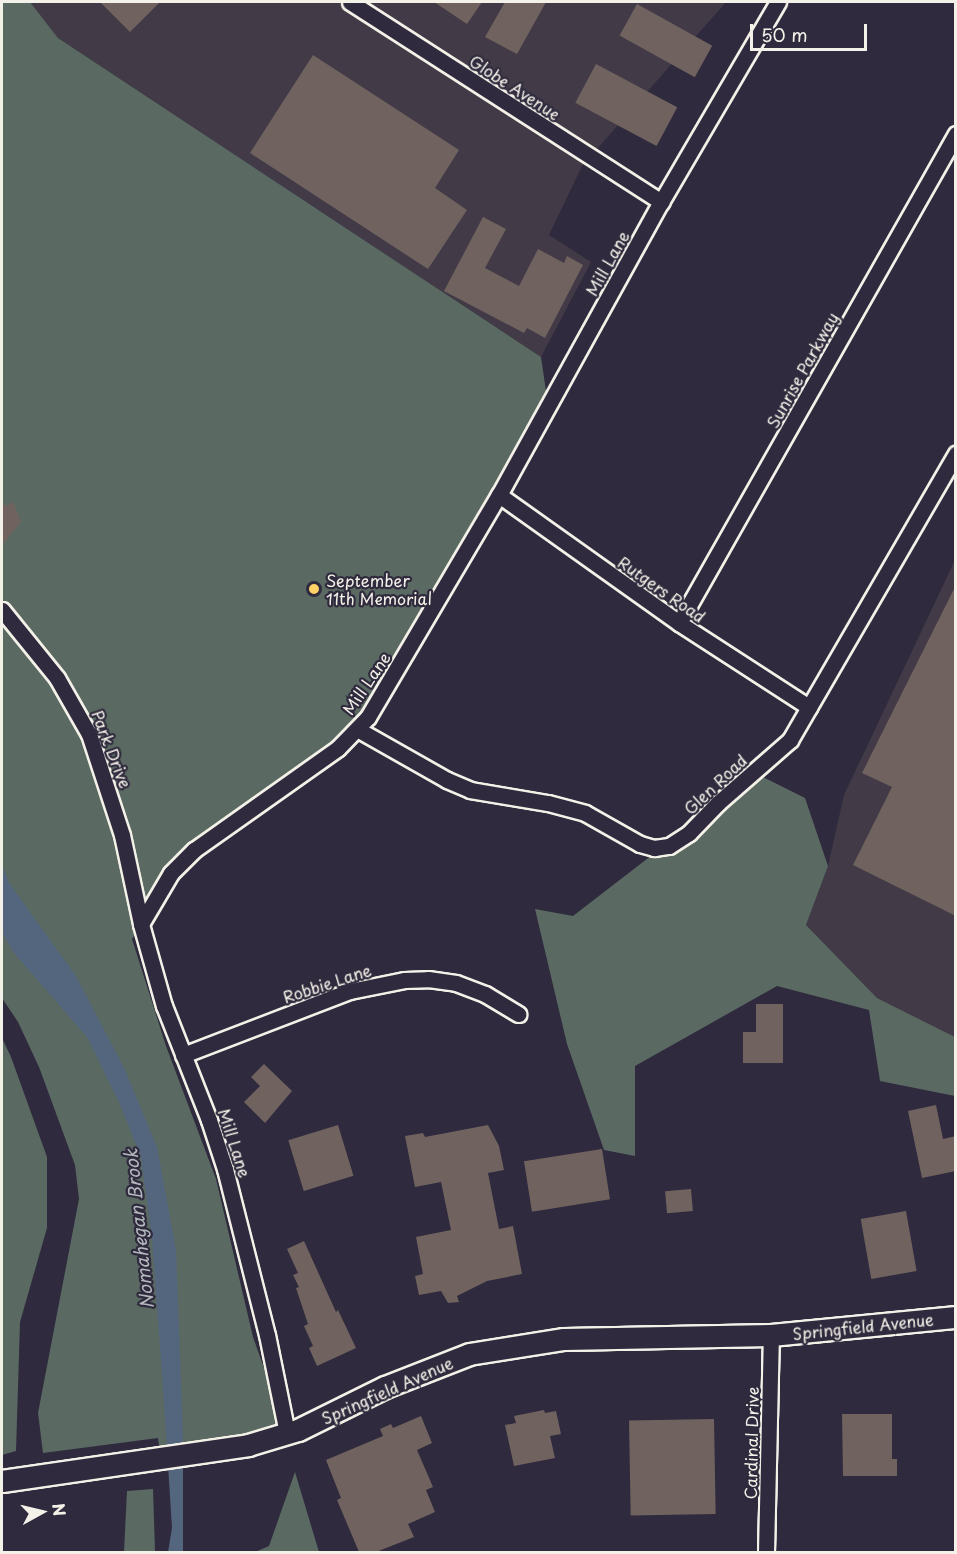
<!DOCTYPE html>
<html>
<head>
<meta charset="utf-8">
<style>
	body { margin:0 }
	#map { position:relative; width:957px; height:1554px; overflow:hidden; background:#2f2a3d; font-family:"Playpen Sans",sans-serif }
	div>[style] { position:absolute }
	.built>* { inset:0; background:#423b47 }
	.green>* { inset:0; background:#5a6a62 }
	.water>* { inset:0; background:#53667e }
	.building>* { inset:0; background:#70635f; transform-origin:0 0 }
	.roads { filter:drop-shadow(2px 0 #f4f1e8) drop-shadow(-2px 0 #f4f1e8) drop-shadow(0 2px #f4f1e8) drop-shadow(0 -2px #f4f1e8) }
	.minor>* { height:15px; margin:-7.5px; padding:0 7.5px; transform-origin:7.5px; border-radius:7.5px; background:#2f2a3d }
	.secondary>* { height:21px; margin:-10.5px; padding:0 10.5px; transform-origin:10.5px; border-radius:10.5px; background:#2f2a3d }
	.dots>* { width:16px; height:16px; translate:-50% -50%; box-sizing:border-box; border:3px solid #2f2a3d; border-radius:50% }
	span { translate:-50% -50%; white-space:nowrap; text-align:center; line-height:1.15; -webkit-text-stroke:4.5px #2f2a3d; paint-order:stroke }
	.street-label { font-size:16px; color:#f4f1e8 }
	.poi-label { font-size:16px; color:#f4f1e8 }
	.left { translate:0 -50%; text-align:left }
	.water-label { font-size:18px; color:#b4b9be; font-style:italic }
	.frame { position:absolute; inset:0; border:3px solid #f4f1e8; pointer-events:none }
	.north { position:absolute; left:12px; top:1482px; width:60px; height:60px; -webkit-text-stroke:4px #2f2a3d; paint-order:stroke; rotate:82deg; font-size:16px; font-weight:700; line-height:24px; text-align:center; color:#f4f1e8 }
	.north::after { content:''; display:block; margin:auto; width:21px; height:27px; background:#f4f1e8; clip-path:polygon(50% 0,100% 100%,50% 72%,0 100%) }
	.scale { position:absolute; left:750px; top:24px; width:117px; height:27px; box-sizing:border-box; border:3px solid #f4f1e8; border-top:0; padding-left:8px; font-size:18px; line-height:21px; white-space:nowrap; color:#f4f1e8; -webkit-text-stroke:4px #2f2a3d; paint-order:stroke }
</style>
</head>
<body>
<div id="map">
	<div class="built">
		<i style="clip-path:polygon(30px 2px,726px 2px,582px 166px,549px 235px,591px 262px,541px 357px,58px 38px)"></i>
		<i style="clip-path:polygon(955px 560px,955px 1037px,877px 998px,806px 925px,828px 866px,844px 795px)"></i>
	</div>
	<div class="green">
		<i style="clip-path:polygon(2px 2px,30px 2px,58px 38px,541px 357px,548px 405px,368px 717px,194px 850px,132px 939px,166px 1046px,216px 1179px,253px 1337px,287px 1433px,161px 1459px,158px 1438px,43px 1453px,38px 1413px,79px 1199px,75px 1165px,39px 1067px,18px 1022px,2px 998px)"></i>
		<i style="clip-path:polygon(757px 774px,805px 798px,828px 866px,806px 925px,877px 998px,955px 1037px,955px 1096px,880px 1081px,869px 1010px,777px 986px,635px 1066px,635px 1156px,604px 1150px,567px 1044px,535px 909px,573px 916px)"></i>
		<i style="clip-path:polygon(2px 1038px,11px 1057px,47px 1157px,47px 1228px,20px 1322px,16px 1451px,2px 1455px)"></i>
		<i style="clip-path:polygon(295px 1472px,319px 1552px,255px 1552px,269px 1546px)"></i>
		<i style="clip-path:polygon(153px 1489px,155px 1552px,124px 1552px,127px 1491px)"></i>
	</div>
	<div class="water">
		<i style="clip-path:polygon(2px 865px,9px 883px,76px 976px,125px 1070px,157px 1147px,176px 1250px,183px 1436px,183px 1552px,168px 1552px,172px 1528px,164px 1402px,152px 1239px,141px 1157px,119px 1102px,87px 1037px,14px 953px,2px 932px)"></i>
	</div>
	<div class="building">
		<i style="clip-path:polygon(100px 2px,160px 2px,130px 32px)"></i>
		<i style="clip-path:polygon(434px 2px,482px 2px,467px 24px)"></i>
		<i style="clip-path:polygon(505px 2px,546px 2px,517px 54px,485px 37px)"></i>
		<i style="left:637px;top:4px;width:86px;height:36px;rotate:29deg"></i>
		<i style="clip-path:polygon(313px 55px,459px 150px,435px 188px,467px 210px,428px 269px,250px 153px)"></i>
		<i style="left:596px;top:64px;width:92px;height:44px;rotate:28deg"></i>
		<i style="clip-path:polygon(483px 217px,506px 229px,485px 268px,519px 286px,538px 249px,564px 263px,567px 256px,583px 265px,545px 338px,527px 328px,524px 333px,444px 291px)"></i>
		<i style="clip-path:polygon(13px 502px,21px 522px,2px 545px,2px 504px,7px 506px)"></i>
		<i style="clip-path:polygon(956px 585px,956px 916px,853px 865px,892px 787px,862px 773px)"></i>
		<i style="clip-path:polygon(756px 1004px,783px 1004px,783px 1063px,743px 1063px,743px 1032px,756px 1032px)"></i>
		<i style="clip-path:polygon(264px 1064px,292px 1091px,265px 1123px,244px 1102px,260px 1086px,251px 1077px)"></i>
		<i style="clip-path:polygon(936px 1105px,943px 1139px,956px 1136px,956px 1171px,922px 1178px,908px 1111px)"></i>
		<i style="left:338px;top:1125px;width:53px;height:52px;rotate:73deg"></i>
		<i style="clip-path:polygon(488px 1125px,499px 1146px,504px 1170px,488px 1173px,499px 1229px,513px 1226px,522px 1274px,487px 1281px,457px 1296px,459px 1302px,448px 1303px,441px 1291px,419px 1295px,415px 1276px,423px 1274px,416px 1237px,451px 1230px,441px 1182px,415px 1187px,405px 1136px,423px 1133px,425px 1137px)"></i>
		<i style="left:602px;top:1149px;width:51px;height:79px;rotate:81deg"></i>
		<i style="left:691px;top:1189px;width:22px;height:26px;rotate:85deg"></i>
		<i style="left:906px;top:1211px;width:61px;height:46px;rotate:80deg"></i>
		<i style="clip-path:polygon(304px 1241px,336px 1312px,338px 1310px,356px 1348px,317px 1366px,309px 1348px,313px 1346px,304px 1326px,308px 1324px,296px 1288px,299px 1287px,293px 1275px,298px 1273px,287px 1249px)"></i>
		<i style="clip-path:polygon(544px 1410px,545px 1413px,556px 1411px,561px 1434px,550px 1436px,555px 1458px,514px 1466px,505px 1425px,516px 1423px,514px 1416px)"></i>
		<i style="clip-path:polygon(842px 1414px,892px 1414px,892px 1459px,897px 1459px,897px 1476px,843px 1476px)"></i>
		<i style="clip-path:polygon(421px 1416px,432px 1443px,417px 1450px,433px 1487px,426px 1490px,435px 1512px,408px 1524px,414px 1537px,376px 1552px,359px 1552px,337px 1500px,341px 1498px,326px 1460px,383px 1436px,380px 1429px,391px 1424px,393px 1428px)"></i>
		<i style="left:714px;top:1419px;width:95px;height:85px;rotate:89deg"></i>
	</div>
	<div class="roads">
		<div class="minor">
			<i style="left:350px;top:2px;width:370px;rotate:32.7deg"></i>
			<i style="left:499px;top:495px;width:221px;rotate:35.4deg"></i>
			<i style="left:679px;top:623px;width:155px;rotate:32.9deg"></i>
			<i style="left:2px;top:610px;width:87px;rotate:51deg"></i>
			<i style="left:57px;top:678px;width:64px;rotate:60.3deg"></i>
			<i style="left:89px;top:734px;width:106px;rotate:71.9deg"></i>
			<i style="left:122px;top:835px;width:91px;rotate:77.9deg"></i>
			<i style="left:679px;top:623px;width:562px;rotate:-60.47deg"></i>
			<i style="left:357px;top:729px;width:103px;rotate:29.5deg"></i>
			<i style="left:447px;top:780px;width:25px;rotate:23deg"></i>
			<i style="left:470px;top:790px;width:79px;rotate:9.5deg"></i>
			<i style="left:548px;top:803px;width:38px;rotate:15deg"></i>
			<i style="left:585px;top:813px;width:63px;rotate:29.4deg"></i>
			<i style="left:640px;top:844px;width:15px;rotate:16deg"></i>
			<i style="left:654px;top:848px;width:15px;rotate:-8deg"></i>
			<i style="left:669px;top:846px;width:24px;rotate:-33deg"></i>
			<i style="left:689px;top:833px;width:42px;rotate:-46deg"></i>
			<i style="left:718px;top:803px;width:96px;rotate:-41.2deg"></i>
			<i style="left:790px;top:740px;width:331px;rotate:-59.9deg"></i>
			<i style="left:183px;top:1055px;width:179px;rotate:-21deg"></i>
			<i style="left:350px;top:991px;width:55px;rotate:-11.5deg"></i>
			<i style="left:404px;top:980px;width:24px;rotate:-2deg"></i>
			<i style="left:428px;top:979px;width:28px;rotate:8deg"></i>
			<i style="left:456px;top:983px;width:31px;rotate:21deg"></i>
			<i style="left:485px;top:994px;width:39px;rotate:31deg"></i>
			<i style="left:287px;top:1433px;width:100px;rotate:-101.5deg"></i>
			<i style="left:267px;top:1335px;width:171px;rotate:-104.2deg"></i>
			<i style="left:225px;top:1169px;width:52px;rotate:-108.1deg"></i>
			<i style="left:209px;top:1120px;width:123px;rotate:-111.5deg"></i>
			<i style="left:164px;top:1006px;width:85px;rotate:-105.7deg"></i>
			<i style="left:141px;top:924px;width:59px;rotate:-59.5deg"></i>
			<i style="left:171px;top:873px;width:33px;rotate:-45deg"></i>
			<i style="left:194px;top:850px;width:176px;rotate:-35.3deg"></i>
			<i style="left:338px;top:748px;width:43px;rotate:-45.9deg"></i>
			<i style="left:368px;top:717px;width:258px;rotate:-59.5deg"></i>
			<i style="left:499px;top:495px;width:335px;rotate:-61.1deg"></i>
			<i style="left:661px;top:202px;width:232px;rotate:-59.7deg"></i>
			<i style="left:766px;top:1552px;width:217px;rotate:-88.7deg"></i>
		</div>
		<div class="secondary">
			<i style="left:2px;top:1481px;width:249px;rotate:-8.3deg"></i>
			<i style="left:248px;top:1445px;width:52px;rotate:-16.7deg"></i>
			<i style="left:298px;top:1430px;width:97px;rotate:-26.3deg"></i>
			<i style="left:385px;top:1387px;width:90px;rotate:-21.4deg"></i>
			<i style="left:469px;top:1354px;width:96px;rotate:-9deg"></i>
			<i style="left:564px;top:1339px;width:207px;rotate:-1.1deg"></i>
			<i style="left:771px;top:1335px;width:186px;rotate:-5.6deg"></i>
		</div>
	</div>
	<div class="dots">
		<i style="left:314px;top:589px;background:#ffd166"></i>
	</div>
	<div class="street-label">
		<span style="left:515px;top:87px;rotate:33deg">Globe Avenue</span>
		<span style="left:607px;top:263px;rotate:-61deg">Mill Lane</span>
		<span style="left:802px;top:370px;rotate:-61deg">Sunrise Parkway</span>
		<span style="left:662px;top:589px;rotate:35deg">Rutgers Road</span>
		<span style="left:366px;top:683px;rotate:-56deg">Mill Lane</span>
		<span style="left:112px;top:749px;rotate:69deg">Park Drive</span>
		<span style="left:715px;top:784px;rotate:-43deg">Glen Road</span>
		<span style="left:327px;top:983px;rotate:-18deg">Robbie Lane</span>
		<span style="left:235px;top:1143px;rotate:72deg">Mill Lane</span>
		<span style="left:863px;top:1326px;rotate:-6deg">Springfield Avenue</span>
		<span style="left:387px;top:1390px;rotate:-24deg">Springfield Avenue</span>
		<span style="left:751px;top:1443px;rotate:-89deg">Cardinal Drive</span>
	</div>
	<div class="poi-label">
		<span class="left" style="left:326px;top:589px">September<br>11th Memorial</span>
	</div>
	<div class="water-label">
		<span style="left:139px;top:1229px;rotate:-96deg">Nomahegan Brook</span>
	</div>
	<div class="frame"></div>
	<div class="north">N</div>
	<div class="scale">50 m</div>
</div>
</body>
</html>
